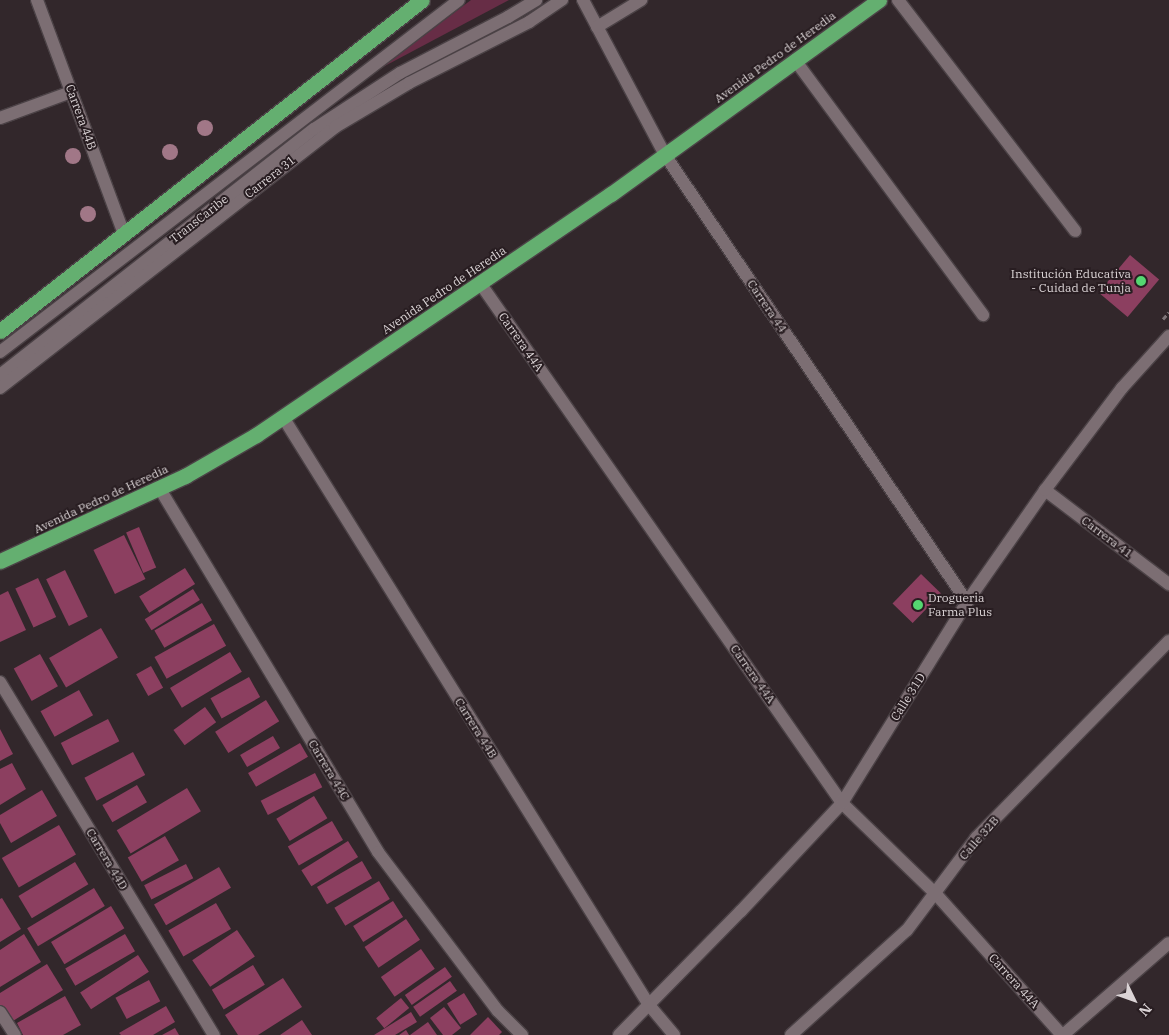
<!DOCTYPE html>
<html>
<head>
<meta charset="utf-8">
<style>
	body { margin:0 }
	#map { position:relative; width:1169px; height:1035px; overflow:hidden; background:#32272b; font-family:"IBM Plex Serif",serif }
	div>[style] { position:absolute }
	.green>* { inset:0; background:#672d46 }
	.building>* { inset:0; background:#8c3f60; transform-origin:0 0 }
	.path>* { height:3px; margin-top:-1.5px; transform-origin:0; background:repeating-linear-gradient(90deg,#7f7679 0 5px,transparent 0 7.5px) }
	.roads { filter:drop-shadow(1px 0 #4b4246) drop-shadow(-1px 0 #4b4246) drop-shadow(0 1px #4b4246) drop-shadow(0 -1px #4b4246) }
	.minor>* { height:12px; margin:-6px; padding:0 6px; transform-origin:6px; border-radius:6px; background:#7c6e73 }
	.highway>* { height:15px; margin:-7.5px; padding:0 7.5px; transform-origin:7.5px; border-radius:7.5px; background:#64af70 }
	.trees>* { width:16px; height:16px; margin:-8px; border-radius:50%; background:#a17787 }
	.dots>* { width:14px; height:14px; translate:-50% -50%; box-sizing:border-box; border:2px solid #281d21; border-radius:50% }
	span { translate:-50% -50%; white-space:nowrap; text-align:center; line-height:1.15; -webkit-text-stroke:4px #281d21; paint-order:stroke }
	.street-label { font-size:12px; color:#dbd4d6 }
	.poi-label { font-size:12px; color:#dbd4d6 }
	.right { translate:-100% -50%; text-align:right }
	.left { translate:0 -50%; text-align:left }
	.north { position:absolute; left:1109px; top:975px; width:50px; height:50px; -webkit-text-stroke:4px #281d21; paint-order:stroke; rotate:132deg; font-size:14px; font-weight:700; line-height:20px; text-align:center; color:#dbd4d6 }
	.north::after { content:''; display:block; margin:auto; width:18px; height:22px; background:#dbd4d6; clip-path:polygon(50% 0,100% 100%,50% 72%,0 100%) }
</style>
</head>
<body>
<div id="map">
	<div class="green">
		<i style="clip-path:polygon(471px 0,509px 0,381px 68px)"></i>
	</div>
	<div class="building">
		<i style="left:1130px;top:255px;width:38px;height:49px;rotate:40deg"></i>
		<i style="left:139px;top:527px;width:44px;height:14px;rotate:67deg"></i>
		<i style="left:124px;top:535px;width:49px;height:34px;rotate:64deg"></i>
		<i style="left:185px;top:568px;width:19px;height:54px;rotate:58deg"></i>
		<i style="left:65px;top:570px;width:52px;height:21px;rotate:64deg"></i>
		<i style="left:921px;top:574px;width:28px;height:41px;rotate:44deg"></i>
		<i style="left:38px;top:578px;width:43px;height:25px;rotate:65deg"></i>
		<i style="left:193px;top:589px;width:13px;height:57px;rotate:58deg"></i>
		<i style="clip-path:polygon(8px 591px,26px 630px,0 642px,0 595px)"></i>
		<i style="left:202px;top:603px;width:20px;height:55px;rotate:60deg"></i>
		<i style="left:214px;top:624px;width:25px;height:68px;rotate:61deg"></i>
		<i style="left:101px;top:628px;width:34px;height:60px;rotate:60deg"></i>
		<i style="left:230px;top:652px;width:23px;height:70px;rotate:59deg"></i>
		<i style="left:40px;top:654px;width:37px;height:30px;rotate:61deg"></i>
		<i style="left:151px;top:666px;width:25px;height:17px;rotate:61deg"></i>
		<i style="left:249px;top:677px;width:23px;height:44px;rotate:61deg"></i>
		<i style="left:79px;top:690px;width:29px;height:44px;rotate:61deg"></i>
		<i style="left:266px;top:700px;width:25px;height:60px;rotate:58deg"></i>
		<i style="left:205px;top:707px;width:19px;height:39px;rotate:54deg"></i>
		<i style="left:108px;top:719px;width:25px;height:53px;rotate:63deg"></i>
		<i style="clip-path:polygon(0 729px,13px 754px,0 761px)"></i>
		<i style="left:273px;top:736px;width:14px;height:38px;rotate:60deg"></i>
		<i style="left:300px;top:743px;width:16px;height:60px;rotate:60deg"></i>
		<i style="left:133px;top:752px;width:26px;height:55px;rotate:62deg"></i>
		<i style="clip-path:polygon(12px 763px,26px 789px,0 805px,0 769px)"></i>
		<i style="left:315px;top:773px;width:16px;height:61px;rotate:63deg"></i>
		<i style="left:137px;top:785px;width:20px;height:40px;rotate:60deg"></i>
		<i style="left:187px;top:788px;width:27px;height:82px;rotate:59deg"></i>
		<i style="clip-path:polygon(42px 790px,57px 816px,11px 843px,0 823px,0 815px)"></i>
		<i style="left:314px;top:796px;width:26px;height:44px;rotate:59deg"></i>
		<i style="left:332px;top:821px;width:22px;height:51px;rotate:60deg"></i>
		<i style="left:59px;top:825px;width:34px;height:66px;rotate:60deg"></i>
		<i style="left:165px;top:836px;width:28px;height:43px;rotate:60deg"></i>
		<i style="left:348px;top:841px;width:19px;height:55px;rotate:58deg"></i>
		<i style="left:362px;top:861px;width:20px;height:52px;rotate:60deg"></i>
		<i style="left:75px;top:862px;width:26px;height:66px;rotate:59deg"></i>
		<i style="left:186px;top:864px;width:16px;height:47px;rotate:63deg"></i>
		<i style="left:219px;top:867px;width:24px;height:75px;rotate:60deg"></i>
		<i style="left:379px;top:881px;width:21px;height:52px;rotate:59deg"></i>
		<i style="left:94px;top:888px;width:21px;height:78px;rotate:59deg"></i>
		<i style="clip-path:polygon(2px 898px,21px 929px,0 942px,0 899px)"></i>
		<i style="left:393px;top:901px;width:19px;height:47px;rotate:58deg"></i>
		<i style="left:216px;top:903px;width:30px;height:55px;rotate:60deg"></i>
		<i style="left:111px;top:906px;width:26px;height:70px;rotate:59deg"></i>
		<i style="left:406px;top:919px;width:25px;height:50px;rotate:56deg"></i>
		<i style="left:237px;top:930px;width:32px;height:54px;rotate:56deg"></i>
		<i style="clip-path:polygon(24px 934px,41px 962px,0 987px,0 950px)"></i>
		<i style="left:125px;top:934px;width:20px;height:69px;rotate:60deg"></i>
		<i style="left:421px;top:949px;width:24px;height:49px;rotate:55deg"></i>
		<i style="left:138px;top:955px;width:20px;height:69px;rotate:57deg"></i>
		<i style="clip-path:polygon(47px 964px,63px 990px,8px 1024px,0 1010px,0 993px)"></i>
		<i style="left:253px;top:965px;width:23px;height:48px;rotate:59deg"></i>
		<i style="left:445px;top:967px;width:12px;height:49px;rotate:55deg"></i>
		<i style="clip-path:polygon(283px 978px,302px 1007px,258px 1035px,238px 1035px,225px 1015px)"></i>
		<i style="left:149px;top:980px;width:24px;height:38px;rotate:62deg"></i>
		<i style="left:450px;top:981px;width:12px;height:45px;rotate:55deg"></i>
		<i style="left:464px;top:993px;width:25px;height:20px;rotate:58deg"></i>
		<i style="clip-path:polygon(65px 996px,81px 1025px,63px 1035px,23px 1035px,17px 1023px)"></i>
		<i style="left:401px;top:998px;width:13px;height:32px;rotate:51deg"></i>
		<i style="clip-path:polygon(166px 1006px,175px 1022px,153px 1035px,121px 1035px,119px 1033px)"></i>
		<i style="clip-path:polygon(444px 1007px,461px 1028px,452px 1035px,443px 1035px,430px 1018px)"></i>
		<i style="clip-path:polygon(411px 1012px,417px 1022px,395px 1035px,374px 1035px)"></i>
		<i style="clip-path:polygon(488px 1017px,502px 1032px,499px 1035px,470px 1035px)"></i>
		<i style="clip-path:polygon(302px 1020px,312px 1035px,280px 1035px)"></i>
		<i style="clip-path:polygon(428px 1022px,437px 1035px,410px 1035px)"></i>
		<i style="clip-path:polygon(175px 1028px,179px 1035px,162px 1035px)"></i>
		<i style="clip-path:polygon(406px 1030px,409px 1035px,399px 1035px)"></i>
	</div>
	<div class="path">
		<i style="left:1163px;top:319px;width:9px;rotate:-49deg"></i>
	</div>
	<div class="roads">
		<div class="minor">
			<i style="left:37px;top:0;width:250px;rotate:69.6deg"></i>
			<i style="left:583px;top:0;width:175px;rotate:62.1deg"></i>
			<i style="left:665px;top:155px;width:539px;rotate:55.96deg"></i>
			<i style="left:898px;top:0;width:291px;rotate:52.5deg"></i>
			<i style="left:597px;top:27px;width:52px;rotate:-31.5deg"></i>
			<i style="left:795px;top:60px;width:317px;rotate:53.6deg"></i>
			<i style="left:0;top:118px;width:76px;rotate:-20.1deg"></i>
			<i style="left:480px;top:283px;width:634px;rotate:55.16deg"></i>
			<i style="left:842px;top:803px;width:129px;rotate:44.1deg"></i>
			<i style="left:935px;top:893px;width:191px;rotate:48.2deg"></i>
			<i style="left:0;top:352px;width:578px;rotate:-37.48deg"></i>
			<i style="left:0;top:375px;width:399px;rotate:-38.1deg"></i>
			<i style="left:314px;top:129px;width:103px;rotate:-33.1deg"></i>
			<i style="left:400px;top:73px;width:122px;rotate:-27.4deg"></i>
			<i style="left:508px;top:17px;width:33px;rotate:-31deg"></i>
			<i style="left:0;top:388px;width:425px;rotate:-37.9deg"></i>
			<i style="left:335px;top:127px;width:86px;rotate:-30.7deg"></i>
			<i style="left:409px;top:83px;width:135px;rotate:-26.9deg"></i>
			<i style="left:529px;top:22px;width:40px;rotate:-34deg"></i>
			<i style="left:283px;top:417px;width:693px;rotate:58.1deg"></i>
			<i style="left:649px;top:1005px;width:39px;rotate:50deg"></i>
			<i style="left:160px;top:489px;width:423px;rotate:59deg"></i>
			<i style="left:378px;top:852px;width:199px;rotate:53deg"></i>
			<i style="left:498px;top:1011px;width:34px;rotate:45deg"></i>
			<i style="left:1045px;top:490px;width:156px;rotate:37.2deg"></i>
			<i style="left:0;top:682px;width:413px;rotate:58.8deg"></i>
			<i style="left:0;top:1012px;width:27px;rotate:57deg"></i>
			<i style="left:619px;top:1035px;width:174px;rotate:-45.5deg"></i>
			<i style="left:741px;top:911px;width:148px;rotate:-46.9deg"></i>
			<i style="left:842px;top:803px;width:237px;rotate:-58.1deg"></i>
			<i style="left:967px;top:602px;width:136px;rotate:-55.1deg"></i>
			<i style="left:1045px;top:490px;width:128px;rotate:-53deg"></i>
			<i style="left:1122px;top:388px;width:70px;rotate:-47.9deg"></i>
			<i style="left:791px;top:1035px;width:156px;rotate:-42.2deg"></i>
			<i style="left:907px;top:930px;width:115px;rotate:-53.1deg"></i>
			<i style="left:976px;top:838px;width:276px;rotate:-45.6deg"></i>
			<i style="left:1063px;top:1035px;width:140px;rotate:-41deg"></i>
		</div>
		<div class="highway">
			<i style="left:0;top:331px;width:536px;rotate:-38.11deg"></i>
			<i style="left:0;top:561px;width:204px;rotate:-24.7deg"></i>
			<i style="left:185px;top:476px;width:82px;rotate:-30deg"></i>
			<i style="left:256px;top:435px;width:429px;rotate:-34.2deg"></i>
			<i style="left:611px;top:194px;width:331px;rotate:-35.9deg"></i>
		</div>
	</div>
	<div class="trees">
		<i style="left:205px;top:128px"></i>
		<i style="left:170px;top:152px"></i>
		<i style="left:73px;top:156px"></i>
		<i style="left:88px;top:214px"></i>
	</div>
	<div class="dots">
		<i style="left:1141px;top:281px;background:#55d671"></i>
		<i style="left:918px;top:605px;background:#55d671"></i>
	</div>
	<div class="street-label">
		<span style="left:775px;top:57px;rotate:-36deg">Avenida Pedro de Heredia</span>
		<span style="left:81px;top:117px;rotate:70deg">Carrera 44B</span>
		<span style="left:270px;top:177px;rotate:-38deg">Carrera 31</span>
		<span style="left:199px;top:219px;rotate:-38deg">TransCaribe</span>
		<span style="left:444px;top:290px;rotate:-34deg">Avenida Pedro de Heredia</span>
		<span style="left:767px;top:306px;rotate:56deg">Carrera 44</span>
		<span style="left:521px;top:342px;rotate:55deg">Carrera 44A</span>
		<span style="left:101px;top:499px;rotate:-25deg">Avenida Pedro de Heredia</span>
		<span style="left:1107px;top:537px;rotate:37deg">Carrera 41</span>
		<span style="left:753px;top:674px;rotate:55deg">Carrera 44A</span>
		<span style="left:908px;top:697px;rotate:-58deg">Calle 31D</span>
		<span style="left:476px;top:728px;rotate:58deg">Carrera 44B</span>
		<span style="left:329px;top:770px;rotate:59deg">Carrera 44C</span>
		<span style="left:979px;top:838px;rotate:-49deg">Calle 32B</span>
		<span style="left:107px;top:859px;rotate:59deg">Carrera 44D</span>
		<span style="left:1014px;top:981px;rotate:48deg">Carrera 44A</span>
	</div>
	<div class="poi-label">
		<span class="right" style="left:1131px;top:281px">Institución Educativa<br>- Cuidad de Tunja</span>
		<span class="left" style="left:928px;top:605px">Drogueria<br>Farma Plus</span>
	</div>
	<div class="north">N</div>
</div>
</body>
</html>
